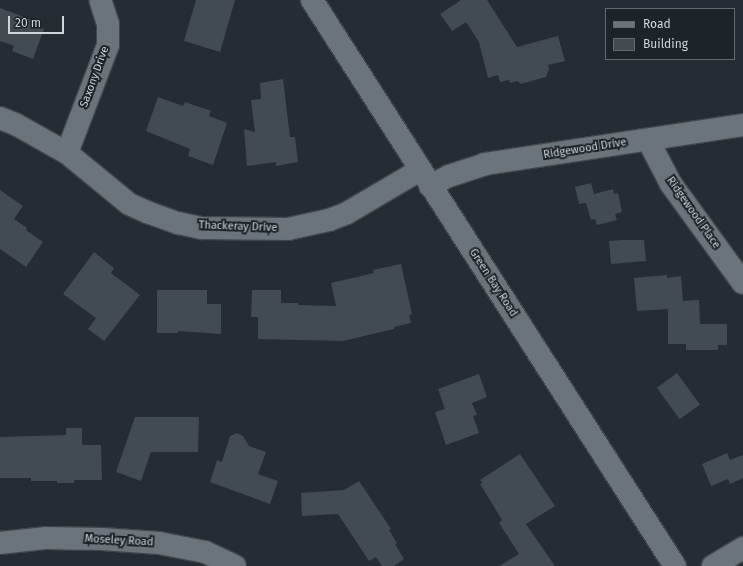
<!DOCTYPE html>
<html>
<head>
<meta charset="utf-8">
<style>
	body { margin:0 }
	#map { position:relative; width:743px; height:566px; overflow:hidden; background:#252c33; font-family:"Fira Sans",sans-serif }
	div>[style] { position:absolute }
	.building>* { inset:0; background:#414b51; transform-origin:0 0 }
	.roads { filter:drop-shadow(1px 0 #40474c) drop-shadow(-1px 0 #40474c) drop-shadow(0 1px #40474c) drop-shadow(0 -1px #40474c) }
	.street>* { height:22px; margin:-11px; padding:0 11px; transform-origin:11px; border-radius:11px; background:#6b737b }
	.secondary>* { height:22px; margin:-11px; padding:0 11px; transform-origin:11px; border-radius:11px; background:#6b737b }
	span { translate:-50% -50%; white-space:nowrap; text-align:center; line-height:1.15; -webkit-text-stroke:4px #1c2329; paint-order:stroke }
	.street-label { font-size:11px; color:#cfd4d9 }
	.legend { position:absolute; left:605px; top:8px; width:130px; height:52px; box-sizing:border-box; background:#1c2329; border:1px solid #646a6f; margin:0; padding:5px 7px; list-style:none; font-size:12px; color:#cfd4d9 }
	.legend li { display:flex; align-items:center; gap:8px; height:20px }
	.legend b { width:20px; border:1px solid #646a6f }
	.scale { position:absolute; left:8px; top:16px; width:56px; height:18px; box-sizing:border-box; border:2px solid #cfd4d9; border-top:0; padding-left:5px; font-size:12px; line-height:14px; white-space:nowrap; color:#cfd4d9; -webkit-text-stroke:3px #1c2329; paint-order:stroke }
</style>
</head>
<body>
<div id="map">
	<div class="building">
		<i style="clip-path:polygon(196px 0,235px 0,220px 52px,184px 41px)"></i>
		<i style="clip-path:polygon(461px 0,487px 0,517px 47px,558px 36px,565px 61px,548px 65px,549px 69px,546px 77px,521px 84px,517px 81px,510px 83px,509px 80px,500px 82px,498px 75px,488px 78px,479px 42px,466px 22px,452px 31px,440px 14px)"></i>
		<i style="clip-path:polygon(0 8px,40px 23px,39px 27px,44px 29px,33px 59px,12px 51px,14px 46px,0 41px)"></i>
		<i style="clip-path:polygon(283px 79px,290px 137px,295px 137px,298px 162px,276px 166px,276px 162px,247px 166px,244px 129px,255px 132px,251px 100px,261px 99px,260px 83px)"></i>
		<i style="clip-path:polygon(158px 97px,183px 106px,185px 102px,211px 111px,209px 116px,227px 123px,213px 165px,188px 156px,190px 149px,146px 131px)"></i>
		<i style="clip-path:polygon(591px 183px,594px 194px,613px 189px,614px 194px,618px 193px,622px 212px,615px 214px,617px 220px,597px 225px,595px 219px,591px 220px,586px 203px,579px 204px,575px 187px)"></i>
		<i style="clip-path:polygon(0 190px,23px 206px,14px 219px,27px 228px,26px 230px,43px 242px,26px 267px,0 249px)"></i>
		<i style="clip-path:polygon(622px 240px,644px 240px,646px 261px,611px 264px,609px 241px)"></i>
		<i style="clip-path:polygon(94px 252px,114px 268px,111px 273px,140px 295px,104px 341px,88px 329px,96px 318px,63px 294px)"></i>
		<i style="clip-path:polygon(401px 264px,412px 314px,409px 315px,411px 323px,394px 327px,394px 329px,343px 341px,258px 339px,258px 317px,251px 317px,252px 290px,281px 290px,281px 303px,298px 303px,298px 305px,336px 306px,331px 283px,374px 273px,373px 270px)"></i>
		<i style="clip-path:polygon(667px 275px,667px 278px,681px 276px,683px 301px,699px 300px,700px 324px,727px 324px,727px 345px,718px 345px,718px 350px,686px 350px,686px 344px,668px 344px,668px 309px,637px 311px,634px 278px)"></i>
		<i style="clip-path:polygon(157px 290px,207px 290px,207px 304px,221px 304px,221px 334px,178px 331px,178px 333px,157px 333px)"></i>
		<i style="left:677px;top:373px;width:39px;height:25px;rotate:54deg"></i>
		<i style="clip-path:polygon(479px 374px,487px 397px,472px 403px,477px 415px,473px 416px,479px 433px,446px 445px,435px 412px,445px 409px,438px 389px)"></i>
		<i style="clip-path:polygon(135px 417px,199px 417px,198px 452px,151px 452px,141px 481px,116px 472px)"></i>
		<i style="clip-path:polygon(66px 428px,82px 428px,82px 445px,101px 445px,102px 480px,74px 480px,74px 483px,57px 483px,57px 481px,31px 481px,31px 478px,0 478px,0 437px,66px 435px)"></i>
		<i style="clip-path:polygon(237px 433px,243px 436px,249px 446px,266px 452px,258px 474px,278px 481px,270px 504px,210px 482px,217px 460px,222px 462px,230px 436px)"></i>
		<i style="clip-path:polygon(727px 453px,730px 460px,743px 455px,743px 478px,730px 484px,728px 479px,711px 486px,702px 464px)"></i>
		<i style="clip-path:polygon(520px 454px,555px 506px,526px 524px,555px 566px,499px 566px,519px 554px,499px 523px,502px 520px,480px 484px,483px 483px,480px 480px)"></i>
		<i style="clip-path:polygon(359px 481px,391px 529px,389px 530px,397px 543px,395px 544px,404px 559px,394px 566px,382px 566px,376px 557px,369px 561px,338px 514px,302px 516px,301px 493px,344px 490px)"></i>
	</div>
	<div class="roads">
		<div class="street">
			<i style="left:0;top:118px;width:18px;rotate:22deg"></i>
			<i style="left:17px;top:125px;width:57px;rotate:29.2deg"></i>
			<i style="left:67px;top:153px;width:80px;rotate:39.4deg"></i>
			<i style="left:129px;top:204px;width:20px;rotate:24deg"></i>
			<i style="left:147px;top:212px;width:33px;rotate:20deg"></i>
			<i style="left:178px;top:223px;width:25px;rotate:12deg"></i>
			<i style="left:202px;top:228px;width:86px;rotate:0.7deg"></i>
			<i style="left:288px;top:229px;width:42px;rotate:-12.4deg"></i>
			<i style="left:329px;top:220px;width:19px;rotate:-21deg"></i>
			<i style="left:347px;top:213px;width:85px;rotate:-30.5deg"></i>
			<i style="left:648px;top:140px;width:50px;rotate:62.4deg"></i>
			<i style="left:671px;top:184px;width:122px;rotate:54deg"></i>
			<i style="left:67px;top:153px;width:116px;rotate:-69.2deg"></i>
			<i style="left:108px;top:45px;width:21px;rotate:-90deg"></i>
			<i style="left:108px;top:24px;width:25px;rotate:-108deg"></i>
			<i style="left:430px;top:186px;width:21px;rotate:-28deg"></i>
			<i style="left:449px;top:176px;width:38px;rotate:-18deg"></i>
			<i style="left:485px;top:164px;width:261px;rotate:-8.6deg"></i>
			<i style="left:0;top:543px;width:45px;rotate:-6.3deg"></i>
			<i style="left:45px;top:538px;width:57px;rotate:1deg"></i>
			<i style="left:102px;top:539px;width:57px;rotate:4deg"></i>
			<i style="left:159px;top:543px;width:47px;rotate:11.1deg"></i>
			<i style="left:205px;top:552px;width:33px;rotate:25deg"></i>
			<i style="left:713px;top:566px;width:35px;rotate:-31deg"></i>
		</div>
		<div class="secondary">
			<i style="left:312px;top:0;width:672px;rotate:57.33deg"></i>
		</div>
	</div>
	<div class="street-label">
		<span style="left:95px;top:77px;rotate:-70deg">Saxony Drive</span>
		<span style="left:585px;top:149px;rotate:-9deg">Ridgewood Drive</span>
		<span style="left:693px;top:213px;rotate:55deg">Ridgewood Place</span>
		<span style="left:238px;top:227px;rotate:2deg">Thackeray Drive</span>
		<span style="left:493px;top:283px;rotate:57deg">Green Bay Road</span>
		<span style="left:119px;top:541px;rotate:3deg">Moseley Road</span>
	</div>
	<ul class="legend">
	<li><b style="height:5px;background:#6b737b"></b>Road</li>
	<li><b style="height:11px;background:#414b51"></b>Building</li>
	</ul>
	<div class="scale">20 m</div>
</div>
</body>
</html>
